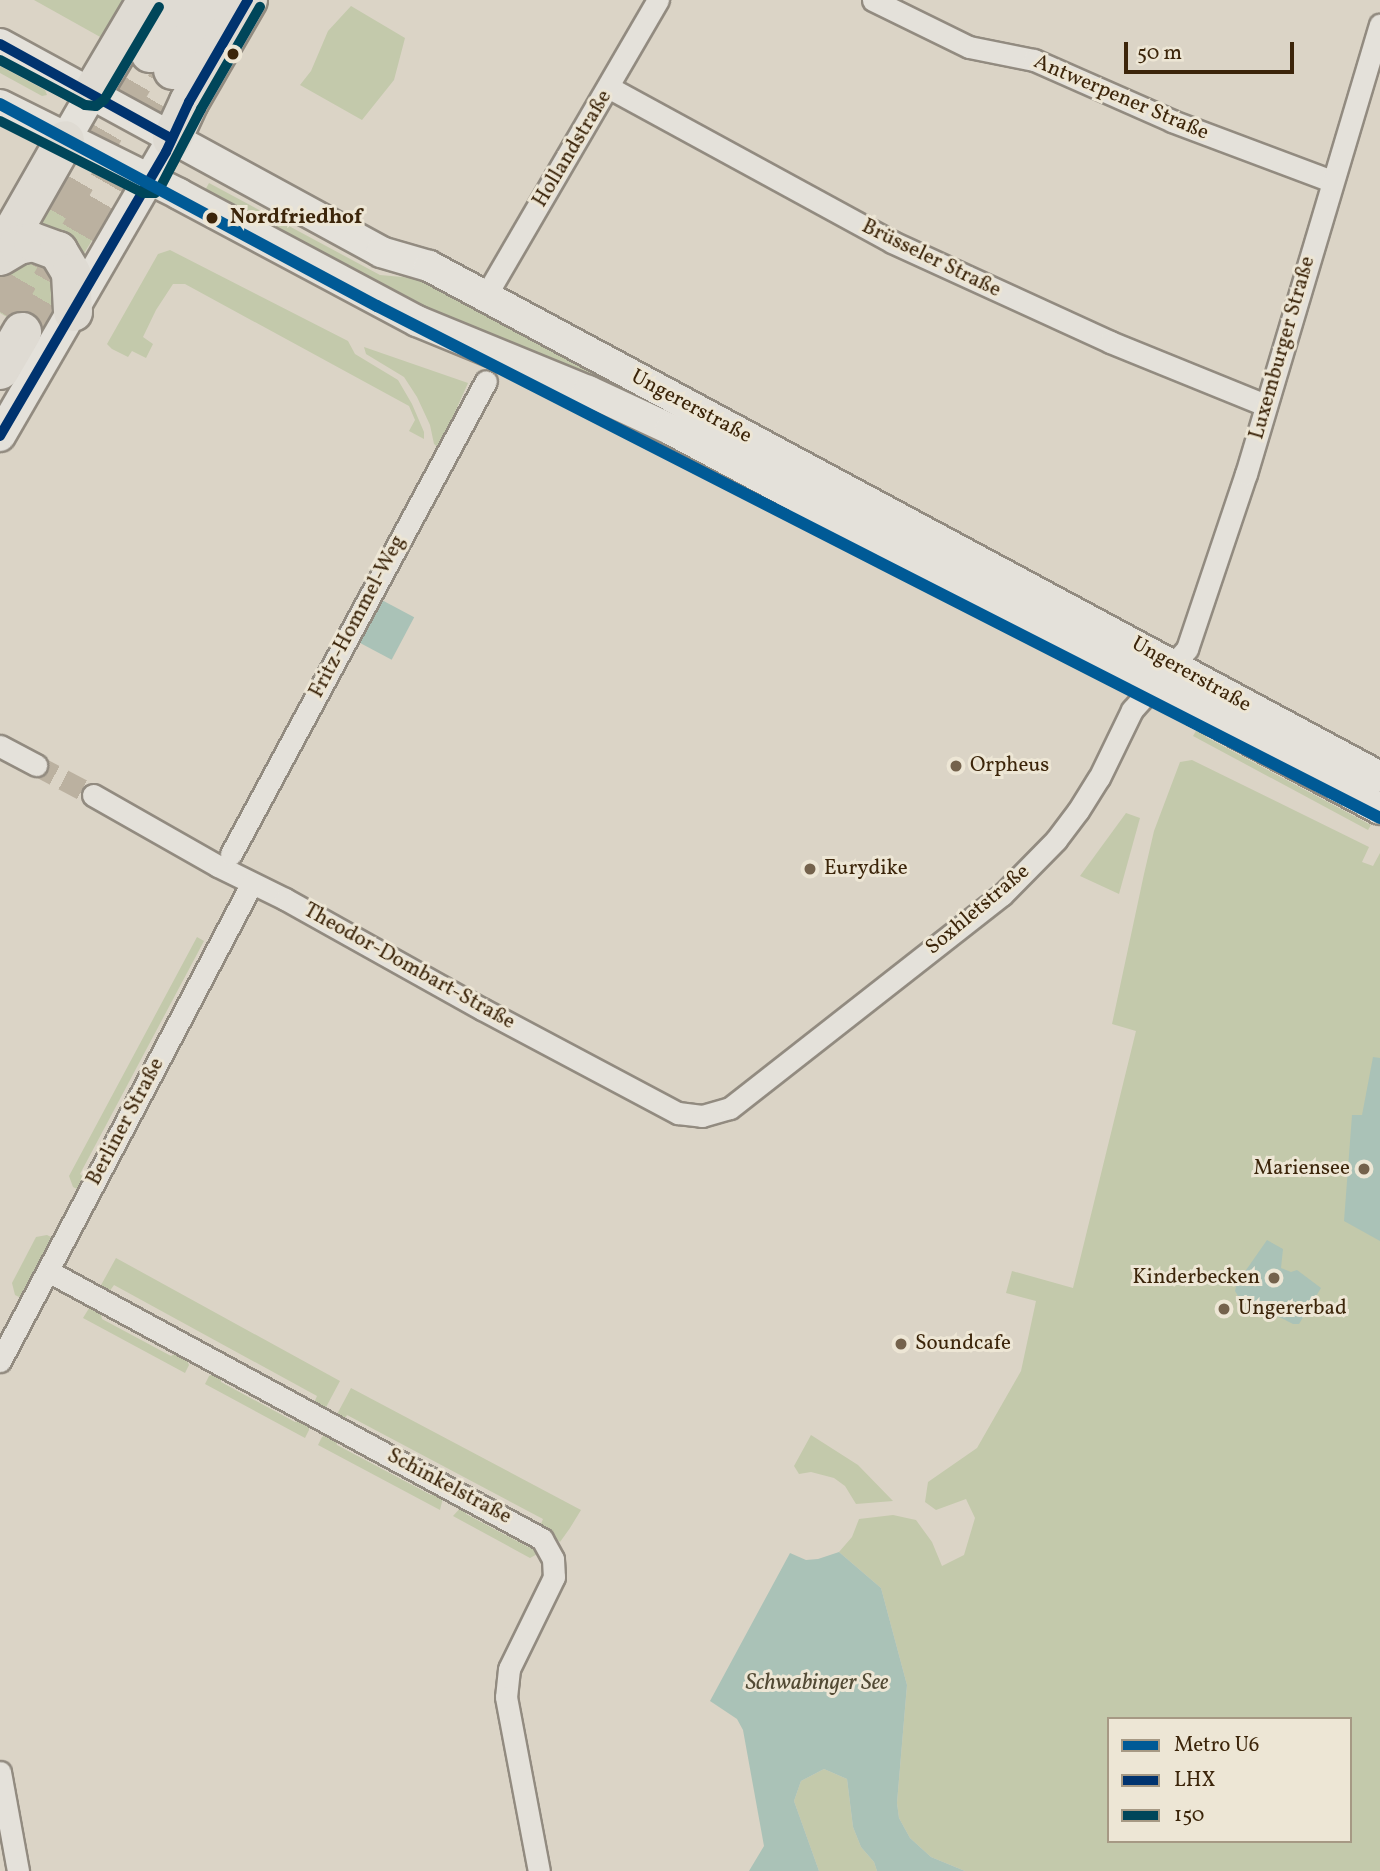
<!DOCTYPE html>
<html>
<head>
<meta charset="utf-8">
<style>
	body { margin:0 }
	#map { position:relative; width:1380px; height:1871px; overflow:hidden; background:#dbd4c6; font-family:Vollkorn,serif }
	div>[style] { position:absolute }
	.green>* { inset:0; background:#c3c9ab }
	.water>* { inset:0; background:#aac2b7; transform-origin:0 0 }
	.street-tunnel>* { height:21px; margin-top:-10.5px; transform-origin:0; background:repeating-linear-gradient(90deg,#bbb1a0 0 21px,transparent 0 31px) }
	.highway-tunnel>* { height:38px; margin-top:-19px; transform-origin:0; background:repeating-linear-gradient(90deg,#bbb1a0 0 38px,transparent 0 57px) }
	.roads { filter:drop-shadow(2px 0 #928b80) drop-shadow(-2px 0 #928b80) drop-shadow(0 2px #928b80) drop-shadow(0 -2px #928b80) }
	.street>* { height:21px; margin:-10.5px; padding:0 10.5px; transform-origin:10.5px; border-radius:10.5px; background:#e4e1da }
	.secondary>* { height:30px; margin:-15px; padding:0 15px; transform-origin:15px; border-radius:15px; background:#e4e1da }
	.highway>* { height:38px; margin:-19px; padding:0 19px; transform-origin:19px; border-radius:19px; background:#dfdbd3 }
	.bus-1>* { height:10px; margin:-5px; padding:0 5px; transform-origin:5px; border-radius:5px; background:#00336f }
	.bus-2>* { height:10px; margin:-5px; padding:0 5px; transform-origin:5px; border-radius:5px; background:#00465a }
	.metro-1>* { height:12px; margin:-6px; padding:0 6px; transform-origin:6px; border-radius:6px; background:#005a96 }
	.dots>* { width:19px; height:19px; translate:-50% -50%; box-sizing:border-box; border:4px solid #ede6d5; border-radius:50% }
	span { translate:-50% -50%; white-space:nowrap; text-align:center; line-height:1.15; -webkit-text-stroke:6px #ede6d5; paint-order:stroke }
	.street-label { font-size:21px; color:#3c250a }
	.stop-label { font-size:21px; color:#3c250a; font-weight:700 }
	.left { translate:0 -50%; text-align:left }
	.poi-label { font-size:21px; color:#3c250a }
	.right { translate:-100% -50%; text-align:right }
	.water-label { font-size:23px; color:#524a34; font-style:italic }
	.legend { position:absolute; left:1107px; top:1717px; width:245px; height:126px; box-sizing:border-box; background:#ede6d5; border:2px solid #a69984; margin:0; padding:9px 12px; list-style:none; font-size:21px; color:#3c250a }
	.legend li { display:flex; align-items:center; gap:14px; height:35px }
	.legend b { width:35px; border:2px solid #a69984 }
	.scale { position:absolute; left:1124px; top:42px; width:170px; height:32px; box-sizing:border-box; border:4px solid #3c250a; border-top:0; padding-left:9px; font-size:21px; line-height:24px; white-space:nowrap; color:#3c250a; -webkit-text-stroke:5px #ede6d5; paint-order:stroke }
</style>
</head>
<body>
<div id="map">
	<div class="green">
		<i style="clip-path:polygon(34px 0,124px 0,102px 38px)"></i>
		<i style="clip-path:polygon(351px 6px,405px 38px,394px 80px,362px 120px,300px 85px,311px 71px,328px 31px)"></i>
		<i style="clip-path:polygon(0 66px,45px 90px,47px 95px,42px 96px,0 73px)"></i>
		<i style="clip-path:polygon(209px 183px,380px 275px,425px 279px,910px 537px,424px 311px,203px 194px)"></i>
		<i style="clip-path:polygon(51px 194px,102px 224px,83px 255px,76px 244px,33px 226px)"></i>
		<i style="clip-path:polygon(170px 250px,348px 341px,355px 354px,398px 380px,412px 404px,424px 432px,424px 439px,409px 431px,415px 420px,409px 406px,185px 284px,173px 284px,156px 310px,143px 337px,153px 344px,146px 358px,132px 351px,128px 357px,112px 349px,107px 344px,158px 254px)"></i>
		<i style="clip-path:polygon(27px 258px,48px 263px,58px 300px,38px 335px,0 313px,0 284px,10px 267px)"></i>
		<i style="clip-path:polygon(364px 347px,468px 383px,439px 448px,434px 444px,430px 425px,417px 397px,404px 377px,366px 354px)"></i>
		<i style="clip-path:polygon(507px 367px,692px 456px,690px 469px,503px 375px)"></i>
		<i style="clip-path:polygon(1200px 724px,1210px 729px,1206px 737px,1371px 825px,1368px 830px,1193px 736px)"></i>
		<i style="clip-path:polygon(evenodd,1192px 760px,1369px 847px,1362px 862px,1373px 866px,1380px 853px,1380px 1871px,965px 1871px,931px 1857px,910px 1838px,899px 1818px,897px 1803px,907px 1685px,881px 1588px,839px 1552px,852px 1537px,859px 1519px,893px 1515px,916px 1520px,932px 1542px,942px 1566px,964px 1555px,975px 1518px,966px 1499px,936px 1510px,925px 1502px,928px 1482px,977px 1448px,1021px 1371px,1036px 1301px,1006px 1293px,1012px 1271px,1073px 1288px,1136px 1031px,1112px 1024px,1144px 874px,1154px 831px,1180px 762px,1192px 760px,1109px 1719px,1350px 1719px,1350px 1841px,1109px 1841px,1109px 1719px)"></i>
		<i style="clip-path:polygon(1126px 813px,1140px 818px,1119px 894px,1080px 876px)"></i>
		<i style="clip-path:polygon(197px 937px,204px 941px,80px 1174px,85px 1178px,79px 1190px,73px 1187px,69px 1176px)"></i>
		<i style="clip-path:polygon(47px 1235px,53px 1238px,21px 1298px,15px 1295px,12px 1283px,36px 1237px)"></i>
		<i style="clip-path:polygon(116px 1258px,340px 1381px,324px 1411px,313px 1405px,317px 1396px,114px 1285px,109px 1292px,100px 1287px)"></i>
		<i style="clip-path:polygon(91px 1305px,100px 1310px,102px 1319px,171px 1356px,178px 1352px,185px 1355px,189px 1365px,185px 1373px,83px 1318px)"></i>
		<i style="clip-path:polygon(216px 1372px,221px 1375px,221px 1382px,295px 1422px,304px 1419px,309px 1422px,309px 1430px,305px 1438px,205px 1384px,209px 1376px)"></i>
		<i style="clip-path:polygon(351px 1388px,581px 1510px,570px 1528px,560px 1542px,540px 1526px,543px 1519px,347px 1415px,343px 1422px,335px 1418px)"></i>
		<i style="clip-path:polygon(330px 1433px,335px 1436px,337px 1445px,431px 1495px,438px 1491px,444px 1494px,440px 1510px,318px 1445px,322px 1437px)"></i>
		<i style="clip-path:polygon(811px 1435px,858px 1465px,893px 1501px,856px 1504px,845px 1486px,834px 1478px,811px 1472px,799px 1474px,794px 1466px)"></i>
		<i style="clip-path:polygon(463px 1505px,467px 1507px,466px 1514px,528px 1547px,535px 1545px,541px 1552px,530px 1558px,453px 1516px)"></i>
		<i style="clip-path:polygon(824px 1769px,847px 1779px,853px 1827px,861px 1847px,874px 1862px,877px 1871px,819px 1871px,794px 1801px,801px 1781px)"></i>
	</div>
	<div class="water">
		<i style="left:378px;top:598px;width:41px;height:48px;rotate:28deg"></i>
		<i style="clip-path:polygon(1373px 1057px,1380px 1058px,1380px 1241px,1344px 1221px,1352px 1115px,1362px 1115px)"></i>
		<i style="clip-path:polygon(1267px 1240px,1283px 1249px,1281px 1268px,1291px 1272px,1297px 1270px,1321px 1288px,1299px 1324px,1293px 1324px,1238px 1296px,1235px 1291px,1237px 1283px)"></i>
		<i style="clip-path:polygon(839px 1552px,881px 1588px,907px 1685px,897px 1803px,899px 1818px,910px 1838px,931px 1857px,965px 1871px,877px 1871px,874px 1862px,861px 1847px,853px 1827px,847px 1779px,824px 1769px,801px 1781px,794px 1801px,819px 1871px,749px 1871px,764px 1846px,743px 1730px,737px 1719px,710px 1701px,790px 1553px,806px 1560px,818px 1559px)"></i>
	</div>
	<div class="street-tunnel">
		<i style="left:36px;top:765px;width:64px;rotate:27.8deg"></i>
	</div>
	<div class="highway-tunnel">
		<i style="left:0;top:312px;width:299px;rotate:-59.9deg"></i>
		<i style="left:22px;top:332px;width:302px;rotate:-60deg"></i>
	</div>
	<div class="roads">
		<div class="street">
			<i style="left:873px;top:0;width:107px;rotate:26.1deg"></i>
			<i style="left:969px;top:47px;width:66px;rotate:11.3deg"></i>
			<i style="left:1034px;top:60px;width:151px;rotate:23.8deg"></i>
			<i style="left:1172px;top:121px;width:171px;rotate:20.6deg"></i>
			<i style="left:610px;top:88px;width:321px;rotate:28.6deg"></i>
			<i style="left:892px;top:242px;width:240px;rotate:24.6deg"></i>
			<i style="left:1110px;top:342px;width:167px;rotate:22.1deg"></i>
			<i style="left:485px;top:297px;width:344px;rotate:-59.8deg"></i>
			<i style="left:0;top:746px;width:41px;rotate:27.8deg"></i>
			<i style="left:93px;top:795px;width:144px;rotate:29.6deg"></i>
			<i style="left:218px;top:866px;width:75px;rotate:26.2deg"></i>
			<i style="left:285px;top:899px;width:226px;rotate:29.2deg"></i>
			<i style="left:482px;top:1009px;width:222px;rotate:28deg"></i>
			<i style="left:678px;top:1113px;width:24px;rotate:7deg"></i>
			<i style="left:702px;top:1116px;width:29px;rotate:-16deg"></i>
			<i style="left:730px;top:1108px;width:345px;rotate:-38.1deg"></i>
			<i style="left:1002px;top:895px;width:77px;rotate:-45.5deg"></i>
			<i style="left:1056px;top:840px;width:36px;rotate:-53deg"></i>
			<i style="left:1078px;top:811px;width:39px;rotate:-58deg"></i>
			<i style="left:1099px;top:778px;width:76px;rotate:-64.1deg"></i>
			<i style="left:1132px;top:710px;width:82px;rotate:-48deg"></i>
			<i style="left:1187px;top:649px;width:185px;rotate:-71.4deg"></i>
			<i style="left:1246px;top:474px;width:469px;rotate:-73.4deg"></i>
			<i style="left:231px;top:854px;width:537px;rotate:-61.67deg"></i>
			<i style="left:48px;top:1271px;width:562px;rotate:28.48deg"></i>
			<i style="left:542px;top:1539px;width:23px;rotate:61deg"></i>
			<i style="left:553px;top:1559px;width:18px;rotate:87deg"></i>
			<i style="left:554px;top:1577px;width:102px;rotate:116.1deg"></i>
			<i style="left:509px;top:1669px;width:28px;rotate:96deg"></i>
			<i style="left:506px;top:1697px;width:177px;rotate:79.3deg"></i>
			<i style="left:0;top:1361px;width:540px;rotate:-62.2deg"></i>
			<i style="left:0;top:1772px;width:101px;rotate:79.7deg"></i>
		</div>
		<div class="secondary">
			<i style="left:0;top:44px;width:434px;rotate:28.6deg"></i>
			<i style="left:381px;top:252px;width:50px;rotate:16.3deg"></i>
			<i style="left:429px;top:266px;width:1080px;rotate:28.25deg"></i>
			<i style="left:0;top:105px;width:200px;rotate:26.4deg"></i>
			<i style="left:179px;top:194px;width:270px;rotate:28.1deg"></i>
			<i style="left:417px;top:321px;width:185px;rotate:22.3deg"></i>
			<i style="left:588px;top:391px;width:90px;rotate:24.9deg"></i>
			<i style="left:670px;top:429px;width:805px;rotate:28.16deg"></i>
			<i style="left:65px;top:140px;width:54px;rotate:-60.1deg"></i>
			<i style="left:0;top:436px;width:343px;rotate:-59.9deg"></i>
		</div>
		<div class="highway">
			<i style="left:150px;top:53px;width:61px;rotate:-59.7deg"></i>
			<i style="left:173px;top:70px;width:81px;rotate:-59.6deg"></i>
			<i style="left:92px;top:93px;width:108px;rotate:-59.4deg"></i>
			<i style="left:172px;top:139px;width:41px;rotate:-65.3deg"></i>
			<i style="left:189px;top:102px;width:118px;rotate:-60deg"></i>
			<i style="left:0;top:254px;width:131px;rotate:-60.3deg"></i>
			<i style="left:0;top:256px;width:21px;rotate:-31deg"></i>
			<i style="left:18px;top:245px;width:15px;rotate:-11deg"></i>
			<i style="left:33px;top:242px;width:27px;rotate:20deg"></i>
			<i style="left:58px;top:251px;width:26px;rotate:59deg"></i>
			<i style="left:71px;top:273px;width:39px;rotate:87deg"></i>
			<i style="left:0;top:370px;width:44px;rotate:-59.9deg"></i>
		</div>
	</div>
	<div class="bus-1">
		<i style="left:0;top:44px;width:196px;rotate:28.9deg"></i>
		<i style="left:0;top:436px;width:329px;rotate:-59.7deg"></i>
		<i style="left:166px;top:152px;width:55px;rotate:-65.3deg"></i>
		<i style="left:189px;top:102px;width:118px;rotate:-60deg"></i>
	</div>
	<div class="bus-2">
		<i style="left:0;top:60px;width:96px;rotate:27.9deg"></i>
		<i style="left:85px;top:105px;width:11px;rotate:5deg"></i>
		<i style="left:96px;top:106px;width:10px;rotate:-37deg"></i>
		<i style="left:104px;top:100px;width:108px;rotate:-59.4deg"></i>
		<i style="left:0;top:121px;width:160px;rotate:26.7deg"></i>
		<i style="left:143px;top:193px;width:12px"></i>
		<i style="left:155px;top:193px;width:9px;rotate:-49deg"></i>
		<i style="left:161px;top:186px;width:87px;rotate:-62.5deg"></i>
		<i style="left:201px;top:109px;width:118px;rotate:-60deg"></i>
	</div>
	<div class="metro-1">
		<i style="left:0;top:104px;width:428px;rotate:28.2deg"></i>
		<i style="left:377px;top:306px;width:1126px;rotate:27.04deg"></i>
	</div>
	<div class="dots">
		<i style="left:233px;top:54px;background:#3c250a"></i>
		<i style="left:212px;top:218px;background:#3c250a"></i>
		<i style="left:956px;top:766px;background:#74624c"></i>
		<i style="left:810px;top:869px;background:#74624c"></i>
		<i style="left:1364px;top:1169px;background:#74624c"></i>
		<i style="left:1274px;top:1278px;background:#74624c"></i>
		<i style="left:1224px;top:1309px;background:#74624c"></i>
		<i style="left:901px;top:1344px;background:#74624c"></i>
	</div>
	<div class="street-label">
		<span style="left:1121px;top:98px;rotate:23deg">Antwerpener Straße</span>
		<span style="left:573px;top:149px;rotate:-59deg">Hollandstraße</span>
		<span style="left:931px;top:259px;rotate:26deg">Brüsseler Straße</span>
		<span style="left:1283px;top:348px;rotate:-74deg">Luxemburger Straße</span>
		<span style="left:691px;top:407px;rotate:28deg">Ungererstraße</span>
		<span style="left:358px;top:617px;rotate:-62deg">Fritz-Hommel-Weg</span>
		<span style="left:1191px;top:675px;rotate:29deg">Ungererstraße</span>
		<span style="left:978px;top:910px;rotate:-40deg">Soxhletstraße</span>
		<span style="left:409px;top:967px;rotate:29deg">Theodor-Dombart-Straße</span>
		<span style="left:126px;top:1122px;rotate:-62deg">Berliner Straße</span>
		<span style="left:449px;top:1487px;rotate:28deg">Schinkelstraße</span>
	</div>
	<div class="stop-label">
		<span class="left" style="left:230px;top:218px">Nordfriedhof</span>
	</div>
	<div class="poi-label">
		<span class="left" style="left:970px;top:766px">Orpheus</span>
		<span class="left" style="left:824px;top:869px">Eurydike</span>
		<span class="right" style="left:1350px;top:1169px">Mariensee</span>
		<span class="right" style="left:1260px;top:1278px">Kinderbecken</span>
		<span class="left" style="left:1238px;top:1309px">Ungererbad</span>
		<span class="left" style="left:915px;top:1344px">Soundcafe</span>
	</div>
	<div class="water-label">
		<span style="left:817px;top:1683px">Schwabinger See</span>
	</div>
	<ul class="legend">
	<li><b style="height:9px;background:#005a96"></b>Metro U6</li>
	<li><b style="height:9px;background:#00336f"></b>LHX</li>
	<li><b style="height:9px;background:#00465a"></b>150</li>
	</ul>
	<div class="scale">50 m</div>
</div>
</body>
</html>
